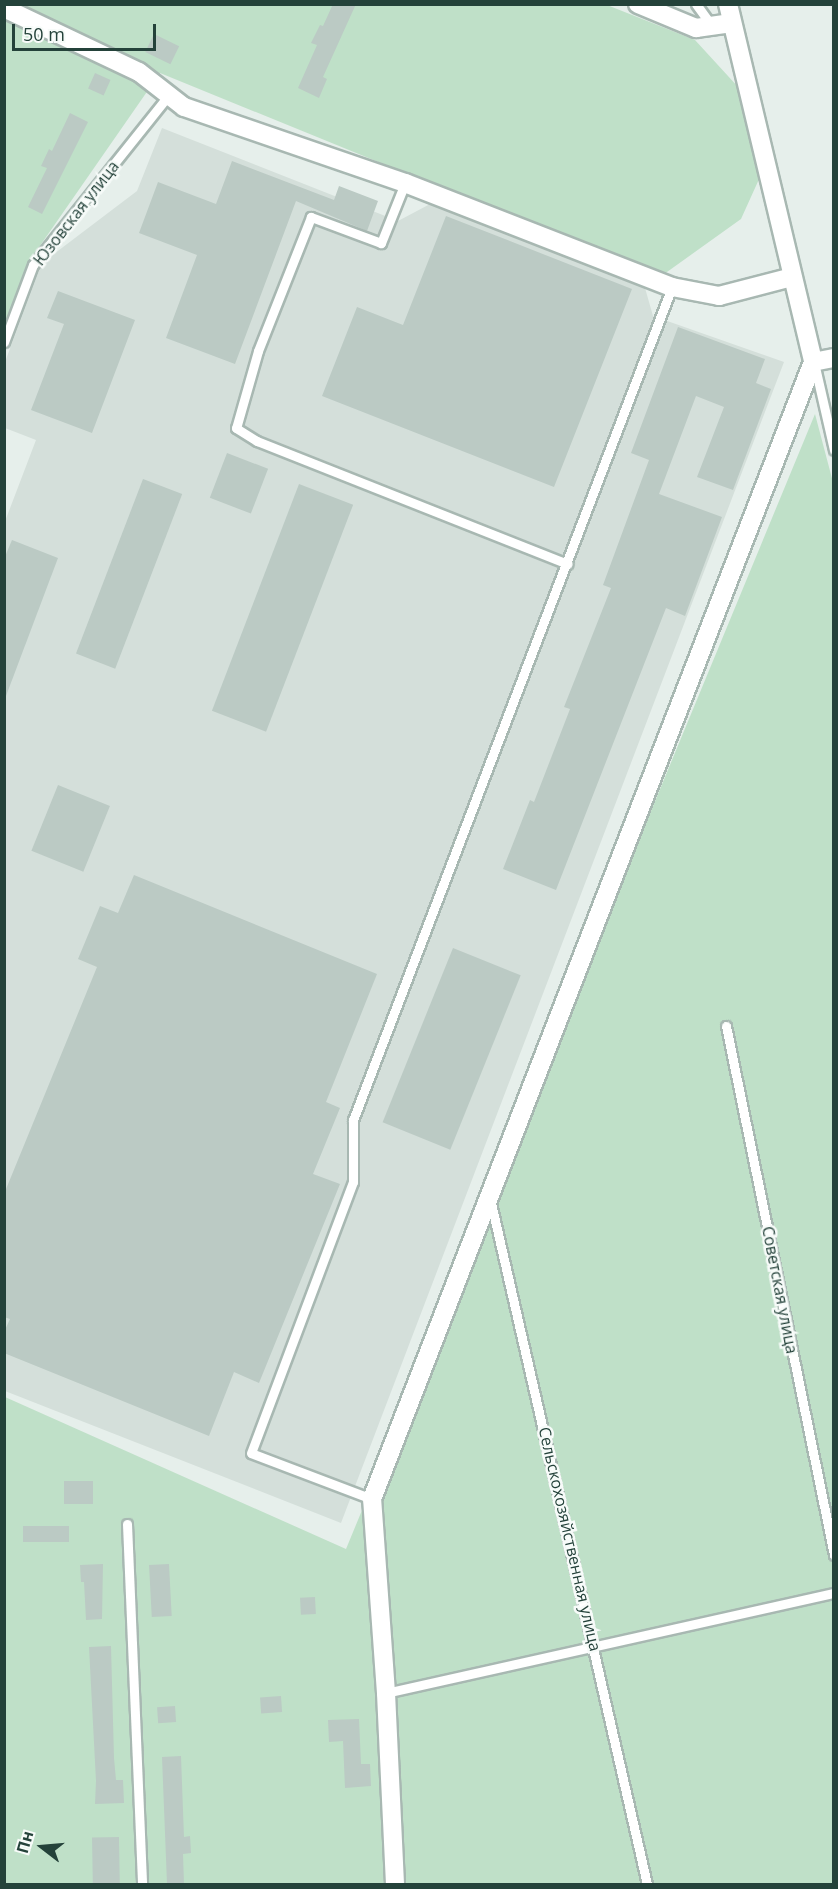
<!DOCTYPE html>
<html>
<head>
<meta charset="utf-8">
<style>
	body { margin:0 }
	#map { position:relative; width:838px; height:1889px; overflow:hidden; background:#e6efeb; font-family:"Open Sans",sans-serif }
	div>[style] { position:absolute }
	.built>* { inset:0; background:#d4dfda }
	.green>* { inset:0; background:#bfe0c8 }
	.building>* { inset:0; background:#bbcac4; transform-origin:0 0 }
	.roads { filter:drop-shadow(2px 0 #a8b8b2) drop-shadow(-2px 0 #a8b8b2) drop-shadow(0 2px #a8b8b2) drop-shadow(0 -2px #a8b8b2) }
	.lane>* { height:9px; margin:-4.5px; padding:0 4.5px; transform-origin:4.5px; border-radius:4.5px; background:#fff }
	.street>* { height:18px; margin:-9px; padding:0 9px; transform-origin:9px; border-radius:9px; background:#fff }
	span { translate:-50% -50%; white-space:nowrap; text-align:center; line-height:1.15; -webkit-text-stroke:5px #f7fbf9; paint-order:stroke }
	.street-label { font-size:16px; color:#24423a }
	.frame { position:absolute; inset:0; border:6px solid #24423a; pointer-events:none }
	.north { position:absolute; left:12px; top:1817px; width:60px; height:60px; -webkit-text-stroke:4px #f7fbf9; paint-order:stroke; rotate:286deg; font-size:16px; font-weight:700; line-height:24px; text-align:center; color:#24423a }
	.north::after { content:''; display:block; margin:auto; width:21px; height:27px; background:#24423a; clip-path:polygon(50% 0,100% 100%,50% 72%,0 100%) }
	.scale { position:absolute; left:12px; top:24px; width:144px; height:27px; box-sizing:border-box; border:3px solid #24423a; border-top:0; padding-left:8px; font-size:18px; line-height:21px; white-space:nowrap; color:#24423a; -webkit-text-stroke:4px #f7fbf9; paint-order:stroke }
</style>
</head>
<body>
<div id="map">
	<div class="built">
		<i style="clip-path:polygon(162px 128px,398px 221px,432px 203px,645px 288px,653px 316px,784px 362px,341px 1523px,5px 1391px,4px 524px,36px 440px,5px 428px,5px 362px,42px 263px,137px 191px)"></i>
	</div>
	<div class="green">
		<i style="clip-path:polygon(5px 5px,607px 5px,695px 40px,739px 88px,760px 177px,741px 219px,660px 277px,160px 73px,28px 263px,5px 325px)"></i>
		<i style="clip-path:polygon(815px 414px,834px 486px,833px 1884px,5px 1884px,5px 1397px,346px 1549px)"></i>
	</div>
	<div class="building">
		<i style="clip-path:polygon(333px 4px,356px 4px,323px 77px,327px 79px,319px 98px,298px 88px,317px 45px,311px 43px,320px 25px,323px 26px)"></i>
		<i style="left:154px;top:34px;width:28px;height:20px;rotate:26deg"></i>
		<i style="left:95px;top:73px;width:17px;height:17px;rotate:24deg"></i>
		<i style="clip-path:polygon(70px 113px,88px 122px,42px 214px,28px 207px,47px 168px,41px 166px,49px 149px,52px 151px)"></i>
		<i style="clip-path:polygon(232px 161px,334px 200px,339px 186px,378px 201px,367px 231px,296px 201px,235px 364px,166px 338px,197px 255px,139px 233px,158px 182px,216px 204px)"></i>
		<i style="clip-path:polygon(446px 216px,632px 289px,554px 487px,322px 396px,357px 307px,403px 325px)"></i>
		<i style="clip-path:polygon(58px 291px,135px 320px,92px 433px,31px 410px,64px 324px,47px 318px)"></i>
		<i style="clip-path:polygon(678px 327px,765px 359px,756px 383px,771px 389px,733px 490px,697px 477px,724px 407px,696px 396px,659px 494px,722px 517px,685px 616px,666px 608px,556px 890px,503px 869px,530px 800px,534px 802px,570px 709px,564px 707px,611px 588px,603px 585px,649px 460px,631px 453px)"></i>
		<i style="left:227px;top:453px;width:44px;height:48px;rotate:21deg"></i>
		<i style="left:143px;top:479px;width:42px;height:187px;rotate:21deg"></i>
		<i style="left:299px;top:484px;width:58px;height:243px;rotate:21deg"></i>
		<i style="clip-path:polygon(12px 540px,58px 558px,6px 696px,4px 559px)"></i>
		<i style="left:58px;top:785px;width:56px;height:71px;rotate:22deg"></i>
		<i style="clip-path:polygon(134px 875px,377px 974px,326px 1102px,340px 1108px,313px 1174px,340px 1184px,259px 1383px,234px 1372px,209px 1436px,4px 1353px,4px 1332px,10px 1319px,4px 1317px,4px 1194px,97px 967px,78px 959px,100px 906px,118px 913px)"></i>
		<i style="left:453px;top:948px;width:73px;height:188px;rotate:22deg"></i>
		<i style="left:64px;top:1481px;width:29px;height:23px"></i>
		<i style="left:69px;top:1526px;width:16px;height:46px;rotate:90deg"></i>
		<i style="clip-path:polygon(103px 1564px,102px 1619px,86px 1620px,84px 1582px,81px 1582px,80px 1565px)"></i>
		<i style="left:169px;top:1564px;width:52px;height:20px;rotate:87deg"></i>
		<i style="left:315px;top:1597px;width:17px;height:15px;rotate:87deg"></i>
		<i style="clip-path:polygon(111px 1646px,114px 1758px,116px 1780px,123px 1780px,124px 1803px,95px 1804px,96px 1781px,89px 1647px)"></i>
		<i style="left:281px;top:1696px;width:16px;height:21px;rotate:86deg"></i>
		<i style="left:175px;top:1706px;width:16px;height:18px;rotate:86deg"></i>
		<i style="clip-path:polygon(359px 1719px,361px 1764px,370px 1764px,371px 1786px,345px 1788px,343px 1741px,329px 1742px,328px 1720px)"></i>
		<i style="clip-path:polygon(181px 1756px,184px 1837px,190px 1836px,191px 1853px,183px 1854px,184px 1884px,167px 1884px,162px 1757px)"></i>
		<i style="left:119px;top:1837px;width:47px;height:27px;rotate:89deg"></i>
	</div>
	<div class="roads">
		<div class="lane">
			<i style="left:696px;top:4px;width:27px;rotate:54deg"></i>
			<i style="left:405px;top:183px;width:65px;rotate:111.8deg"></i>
			<i style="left:381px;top:243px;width:75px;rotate:-159.6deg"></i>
			<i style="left:311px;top:217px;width:144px;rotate:111.6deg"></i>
			<i style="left:258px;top:351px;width:80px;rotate:105.9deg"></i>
			<i style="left:236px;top:428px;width:25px;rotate:32deg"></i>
			<i style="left:257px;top:441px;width:334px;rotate:21.6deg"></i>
			<i style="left:4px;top:342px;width:82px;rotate:-69.4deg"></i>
			<i style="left:33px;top:265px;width:216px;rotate:-51.4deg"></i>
			<i style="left:815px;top:367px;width:85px;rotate:77.1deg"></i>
			<i style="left:726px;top:1026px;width:540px;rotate:78.46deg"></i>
			<i style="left:491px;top:1203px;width:699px;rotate:77.1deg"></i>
			<i style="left:372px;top:1499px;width:129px;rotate:-159.2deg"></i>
			<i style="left:251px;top:1453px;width:290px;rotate:-69.4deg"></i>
			<i style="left:353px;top:1182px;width:62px;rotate:-90deg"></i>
			<i style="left:353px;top:1120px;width:892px;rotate:-69.05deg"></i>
			<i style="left:127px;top:1524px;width:360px;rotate:87.6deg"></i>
			<i style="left:386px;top:1693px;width:459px;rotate:-12.6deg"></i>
		</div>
		<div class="street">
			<i style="left:638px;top:4px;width:63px;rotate:22.5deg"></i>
			<i style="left:696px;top:28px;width:36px;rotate:-8deg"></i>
			<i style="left:728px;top:4px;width:368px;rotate:76.6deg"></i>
			<i style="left:813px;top:362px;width:21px;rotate:-11deg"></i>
			<i style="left:4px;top:8px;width:149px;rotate:25.4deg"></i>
			<i style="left:139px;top:72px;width:57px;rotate:37.9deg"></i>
			<i style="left:184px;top:107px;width:234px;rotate:19deg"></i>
			<i style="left:405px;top:183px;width:287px;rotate:21.3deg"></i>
			<i style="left:672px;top:287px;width:48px;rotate:10.8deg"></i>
			<i style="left:719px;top:296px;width:75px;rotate:-14.6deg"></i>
			<i style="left:395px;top:1884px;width:191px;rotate:-92.7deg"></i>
			<i style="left:386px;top:1693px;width:195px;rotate:-94.1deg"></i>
			<i style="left:372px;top:1499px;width:1220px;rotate:-68.8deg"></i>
		</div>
	</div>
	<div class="street-label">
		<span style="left:76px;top:213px;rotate:-52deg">Юзовская улица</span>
		<span style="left:780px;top:1290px;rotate:79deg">Советская улица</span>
		<span style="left:570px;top:1539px;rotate:77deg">Сельскохозяйственная улица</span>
	</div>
	<div class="frame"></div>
	<div class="north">Пн</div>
	<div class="scale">50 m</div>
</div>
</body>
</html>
